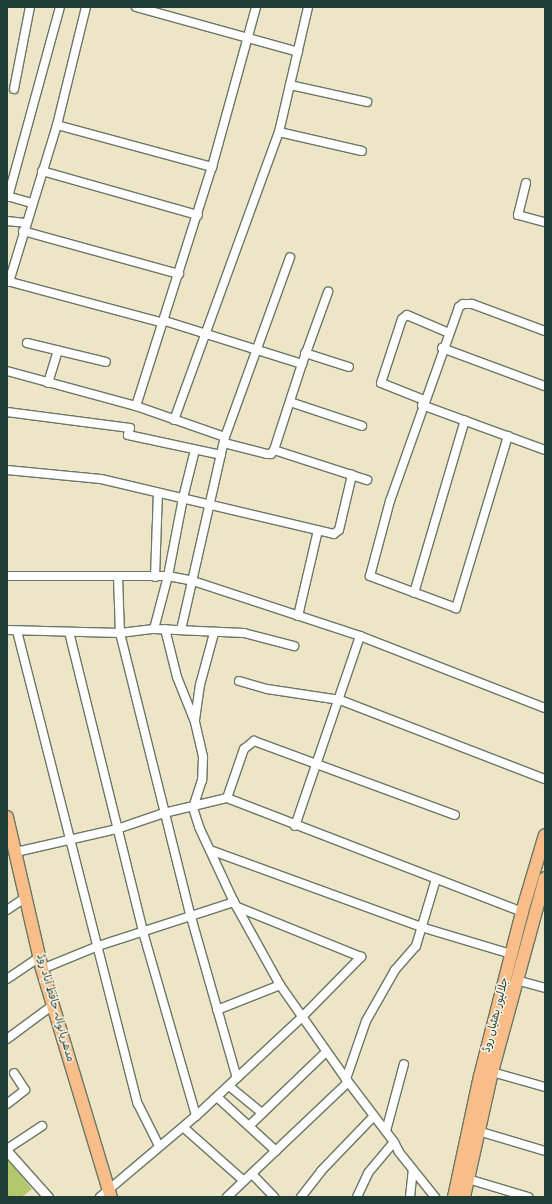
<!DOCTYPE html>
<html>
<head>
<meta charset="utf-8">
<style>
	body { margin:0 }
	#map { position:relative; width:552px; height:1204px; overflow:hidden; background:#ede5c5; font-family:Pangolin,"Playpen Sans Arabic",sans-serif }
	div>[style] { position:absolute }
	.green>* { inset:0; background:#b1c86c }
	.roads { filter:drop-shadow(1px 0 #677867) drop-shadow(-1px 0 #677867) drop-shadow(0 1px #677867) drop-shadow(0 -1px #677867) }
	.minor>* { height:8px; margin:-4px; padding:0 4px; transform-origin:4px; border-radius:4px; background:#fff }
	.tertiary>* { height:9px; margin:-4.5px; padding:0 4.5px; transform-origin:4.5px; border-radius:4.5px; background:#fff }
	.primary>* { height:12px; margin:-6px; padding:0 6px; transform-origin:6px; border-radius:6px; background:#f9bd89 }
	span { translate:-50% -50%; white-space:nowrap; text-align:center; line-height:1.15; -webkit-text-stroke:3px #fcf5e5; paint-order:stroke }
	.street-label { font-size:11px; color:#1f3d34 }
	.frame { position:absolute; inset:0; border:8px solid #1f3d34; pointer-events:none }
</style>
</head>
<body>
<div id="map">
	<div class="green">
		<i style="clip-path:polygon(7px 1159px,32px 1189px,22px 1197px,7px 1197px)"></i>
	</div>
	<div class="roads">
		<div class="minor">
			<i style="left:136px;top:7px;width:168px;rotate:15.5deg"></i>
			<i style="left:290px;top:85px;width:79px;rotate:12.4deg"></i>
			<i style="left:14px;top:89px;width:84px;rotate:-79deg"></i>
			<i style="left:57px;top:125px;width:161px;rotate:15.2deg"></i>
			<i style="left:279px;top:132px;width:85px;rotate:12.9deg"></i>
			<i style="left:42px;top:171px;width:162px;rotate:15.8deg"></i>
			<i style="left:526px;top:183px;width:33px;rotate:104deg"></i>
			<i style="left:518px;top:215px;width:28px;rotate:15deg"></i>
			<i style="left:7px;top:196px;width:26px;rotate:16deg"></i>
			<i style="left:8px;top:197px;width:197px;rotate:-74.7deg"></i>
			<i style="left:7px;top:221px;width:18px;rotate:6deg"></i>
			<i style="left:23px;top:231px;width:162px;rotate:15.4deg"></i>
			<i style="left:7px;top:281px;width:158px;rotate:15deg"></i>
			<i style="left:160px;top:322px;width:5px;rotate:-11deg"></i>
			<i style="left:165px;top:321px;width:144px;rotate:17.4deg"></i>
			<i style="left:9px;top:282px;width:164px;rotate:-73deg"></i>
			<i style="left:57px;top:125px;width:122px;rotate:-76.2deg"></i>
			<i style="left:27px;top:343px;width:81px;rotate:13.5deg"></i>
			<i style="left:442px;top:348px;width:110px;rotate:20.3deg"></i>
			<i style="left:305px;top:353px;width:46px;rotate:17.7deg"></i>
			<i style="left:7px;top:371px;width:134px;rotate:15.2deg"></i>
			<i style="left:136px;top:406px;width:94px;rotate:19.2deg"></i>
			<i style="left:48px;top:383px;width:34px;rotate:-73deg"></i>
			<i style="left:424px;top:400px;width:46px;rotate:-158.4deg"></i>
			<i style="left:381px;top:383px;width:67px;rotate:-71.8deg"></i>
			<i style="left:402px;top:319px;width:6px;rotate:-39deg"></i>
			<i style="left:407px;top:315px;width:46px;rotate:23.2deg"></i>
			<i style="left:290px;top:402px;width:76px;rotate:18.4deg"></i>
			<i style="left:422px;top:405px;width:131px;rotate:20.1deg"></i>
			<i style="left:136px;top:406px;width:251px;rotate:-72.4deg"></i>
			<i style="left:212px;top:167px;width:166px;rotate:-74.6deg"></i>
			<i style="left:7px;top:412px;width:124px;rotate:7.4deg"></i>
			<i style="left:130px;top:428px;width:7px;rotate:106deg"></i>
			<i style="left:128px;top:435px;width:95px;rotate:12.1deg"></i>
			<i style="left:174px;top:420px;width:307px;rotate:-70deg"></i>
			<i style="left:279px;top:132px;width:128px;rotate:-76.9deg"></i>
			<i style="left:508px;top:436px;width:180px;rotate:106.8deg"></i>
			<i style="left:456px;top:608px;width:92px;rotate:-159.6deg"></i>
			<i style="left:370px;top:576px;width:78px;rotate:-75.1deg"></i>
			<i style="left:390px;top:501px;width:206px;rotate:-70.4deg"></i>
			<i style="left:459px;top:307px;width:5px;rotate:-37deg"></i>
			<i style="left:463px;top:304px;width:9px"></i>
			<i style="left:472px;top:304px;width:78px;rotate:20.3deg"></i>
			<i style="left:224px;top:443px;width:44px;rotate:14.3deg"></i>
			<i style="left:267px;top:454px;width:4px"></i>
			<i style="left:271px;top:454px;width:5px;rotate:-53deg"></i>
			<i style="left:274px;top:450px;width:90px;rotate:-72deg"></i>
			<i style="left:302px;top:364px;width:77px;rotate:-70.1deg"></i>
			<i style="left:274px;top:450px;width:98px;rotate:17.9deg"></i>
			<i style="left:7px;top:470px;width:94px;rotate:5.5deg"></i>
			<i style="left:101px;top:479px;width:239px;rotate:13.3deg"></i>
			<i style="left:334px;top:534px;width:6px;rotate:-39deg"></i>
			<i style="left:339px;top:530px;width:57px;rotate:-76.7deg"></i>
			<i style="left:7px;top:576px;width:161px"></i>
			<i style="left:168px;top:576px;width:25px;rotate:11deg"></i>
			<i style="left:193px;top:581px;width:176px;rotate:18.2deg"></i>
			<i style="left:360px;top:636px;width:199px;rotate:21.3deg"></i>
			<i style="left:118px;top:577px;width:56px;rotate:88deg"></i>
			<i style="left:120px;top:633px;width:293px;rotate:76deg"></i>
			<i style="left:191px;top:917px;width:167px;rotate:74.1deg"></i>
			<i style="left:155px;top:577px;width:84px;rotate:-88deg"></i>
			<i style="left:414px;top:593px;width:180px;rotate:-73.6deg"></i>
			<i style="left:298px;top:616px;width:88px;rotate:-76.9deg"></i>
			<i style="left:154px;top:629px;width:55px;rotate:-75.2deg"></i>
			<i style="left:168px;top:576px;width:79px;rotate:-79.1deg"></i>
			<i style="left:183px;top:498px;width:49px;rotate:-76deg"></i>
			<i style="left:165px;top:629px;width:49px;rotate:76deg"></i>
			<i style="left:177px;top:677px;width:48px;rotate:68.2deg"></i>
			<i style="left:195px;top:722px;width:36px;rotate:77deg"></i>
			<i style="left:203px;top:757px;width:23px;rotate:92deg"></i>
			<i style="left:202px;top:780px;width:29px;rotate:108deg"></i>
			<i style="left:193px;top:808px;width:20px;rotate:72deg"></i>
			<i style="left:199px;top:827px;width:83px;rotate:65deg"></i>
			<i style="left:234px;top:902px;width:95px;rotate:61deg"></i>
			<i style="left:280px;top:985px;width:115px;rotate:54.9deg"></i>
			<i style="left:346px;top:1079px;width:79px;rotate:52.7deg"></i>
			<i style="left:394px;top:1142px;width:11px;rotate:63deg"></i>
			<i style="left:399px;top:1152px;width:58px;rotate:51.3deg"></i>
			<i style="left:7px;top:630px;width:113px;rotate:1.5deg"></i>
			<i style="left:120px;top:633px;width:34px;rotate:-7deg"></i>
			<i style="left:154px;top:629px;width:90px;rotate:2.5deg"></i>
			<i style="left:244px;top:633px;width:52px;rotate:14.6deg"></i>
			<i style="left:181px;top:630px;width:198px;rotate:-77.2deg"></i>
			<i style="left:225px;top:437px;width:191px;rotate:-70.1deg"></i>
			<i style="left:17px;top:631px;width:488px;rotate:75.7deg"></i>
			<i style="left:138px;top:1104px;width:47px;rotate:63.4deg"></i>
			<i style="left:69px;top:632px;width:309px;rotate:76.1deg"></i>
			<i style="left:143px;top:932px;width:191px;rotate:73.9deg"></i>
			<i style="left:239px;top:681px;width:29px;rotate:16deg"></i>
			<i style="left:267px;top:689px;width:74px;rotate:8.6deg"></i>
			<i style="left:340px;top:700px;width:220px;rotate:21.1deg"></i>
			<i style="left:195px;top:720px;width:35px;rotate:-82deg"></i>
			<i style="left:200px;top:685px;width:54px;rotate:-74.9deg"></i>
			<i style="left:227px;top:798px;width:52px;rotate:-70.9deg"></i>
			<i style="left:244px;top:749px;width:13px;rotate:-39deg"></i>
			<i style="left:254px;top:741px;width:214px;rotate:20.2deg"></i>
			<i style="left:295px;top:826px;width:201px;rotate:-71.1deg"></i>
			<i style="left:210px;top:850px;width:225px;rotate:20deg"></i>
			<i style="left:421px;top:927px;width:94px;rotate:16.7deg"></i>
			<i style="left:16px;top:852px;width:104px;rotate:-12.8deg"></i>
			<i style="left:117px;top:829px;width:50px;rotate:-18.8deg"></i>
			<i style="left:164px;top:813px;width:65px;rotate:-13.4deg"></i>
			<i style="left:227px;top:798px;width:316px;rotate:21.1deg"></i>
			<i style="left:7px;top:910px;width:23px;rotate:-34deg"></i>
			<i style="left:42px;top:969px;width:61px;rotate:-22.3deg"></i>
			<i style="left:98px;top:946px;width:143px;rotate:-17.9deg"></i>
			<i style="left:7px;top:979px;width:40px;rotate:-34deg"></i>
			<i style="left:516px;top:980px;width:30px;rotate:15deg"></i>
			<i style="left:217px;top:1010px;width:68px;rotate:-21.6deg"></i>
			<i style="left:7px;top:1039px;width:57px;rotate:-36.5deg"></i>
			<i style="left:492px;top:1072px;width:55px;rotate:15.8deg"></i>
			<i style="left:346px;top:1079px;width:61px;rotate:-71deg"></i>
			<i style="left:366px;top:1021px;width:59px;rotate:-60.4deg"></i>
			<i style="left:395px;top:970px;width:32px;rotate:-49deg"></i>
			<i style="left:416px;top:946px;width:70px;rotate:-73.4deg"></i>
			<i style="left:229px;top:1086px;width:43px;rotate:39.3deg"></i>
			<i style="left:217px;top:1097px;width:80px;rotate:42.5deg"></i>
			<i style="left:7px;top:1104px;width:23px;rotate:-38deg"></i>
			<i style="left:25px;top:1090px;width:20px;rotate:-123deg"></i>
			<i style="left:249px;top:1126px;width:107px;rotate:-43.9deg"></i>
			<i style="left:183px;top:1127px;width:81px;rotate:41.5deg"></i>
			<i style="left:386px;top:1131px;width:69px;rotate:-75deg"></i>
			<i style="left:478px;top:1131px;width:70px;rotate:16.6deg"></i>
			<i style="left:7px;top:1149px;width:42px;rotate:-33.3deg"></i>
			<i style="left:252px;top:1174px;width:32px;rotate:46deg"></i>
			<i style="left:468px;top:1179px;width:63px;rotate:16.7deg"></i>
			<i style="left:100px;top:1197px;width:126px;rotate:-40.2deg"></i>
			<i style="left:196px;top:1116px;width:144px;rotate:-43deg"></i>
			<i style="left:301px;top:1018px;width:86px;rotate:-45.5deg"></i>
			<i style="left:361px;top:957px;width:134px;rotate:-158deg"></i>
			<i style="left:227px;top:1197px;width:167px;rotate:-43.5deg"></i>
			<i style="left:301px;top:1197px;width:33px;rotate:-52deg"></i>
			<i style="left:321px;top:1171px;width:76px;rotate:-46.1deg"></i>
			<i style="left:357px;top:1197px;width:26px;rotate:-65deg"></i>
			<i style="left:368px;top:1173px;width:40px;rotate:-50deg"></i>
			<i style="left:410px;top:1197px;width:27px;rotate:-84deg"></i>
		</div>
		<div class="tertiary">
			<i style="left:7px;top:1151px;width:62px;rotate:48.3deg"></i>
		</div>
		<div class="primary">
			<i style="left:7px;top:817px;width:156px;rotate:77deg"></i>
			<i style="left:42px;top:969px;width:238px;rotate:73.2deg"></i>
			<i style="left:454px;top:1197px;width:124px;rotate:-77.9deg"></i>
			<i style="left:480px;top:1076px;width:169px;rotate:-75.6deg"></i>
			<i style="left:522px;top:912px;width:80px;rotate:-73.4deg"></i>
			<i style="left:464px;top:1197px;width:128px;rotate:-77.4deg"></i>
			<i style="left:492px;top:1072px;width:201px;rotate:-74.7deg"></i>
		</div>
	</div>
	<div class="street-label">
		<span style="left:55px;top:1008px;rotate:74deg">مدھریانوالہ حافظ آباد روڈ</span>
		<span style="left:496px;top:1015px;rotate:-76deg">جلالپور بھٹیاں روڈ</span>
	</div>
	<div class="frame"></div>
</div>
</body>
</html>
